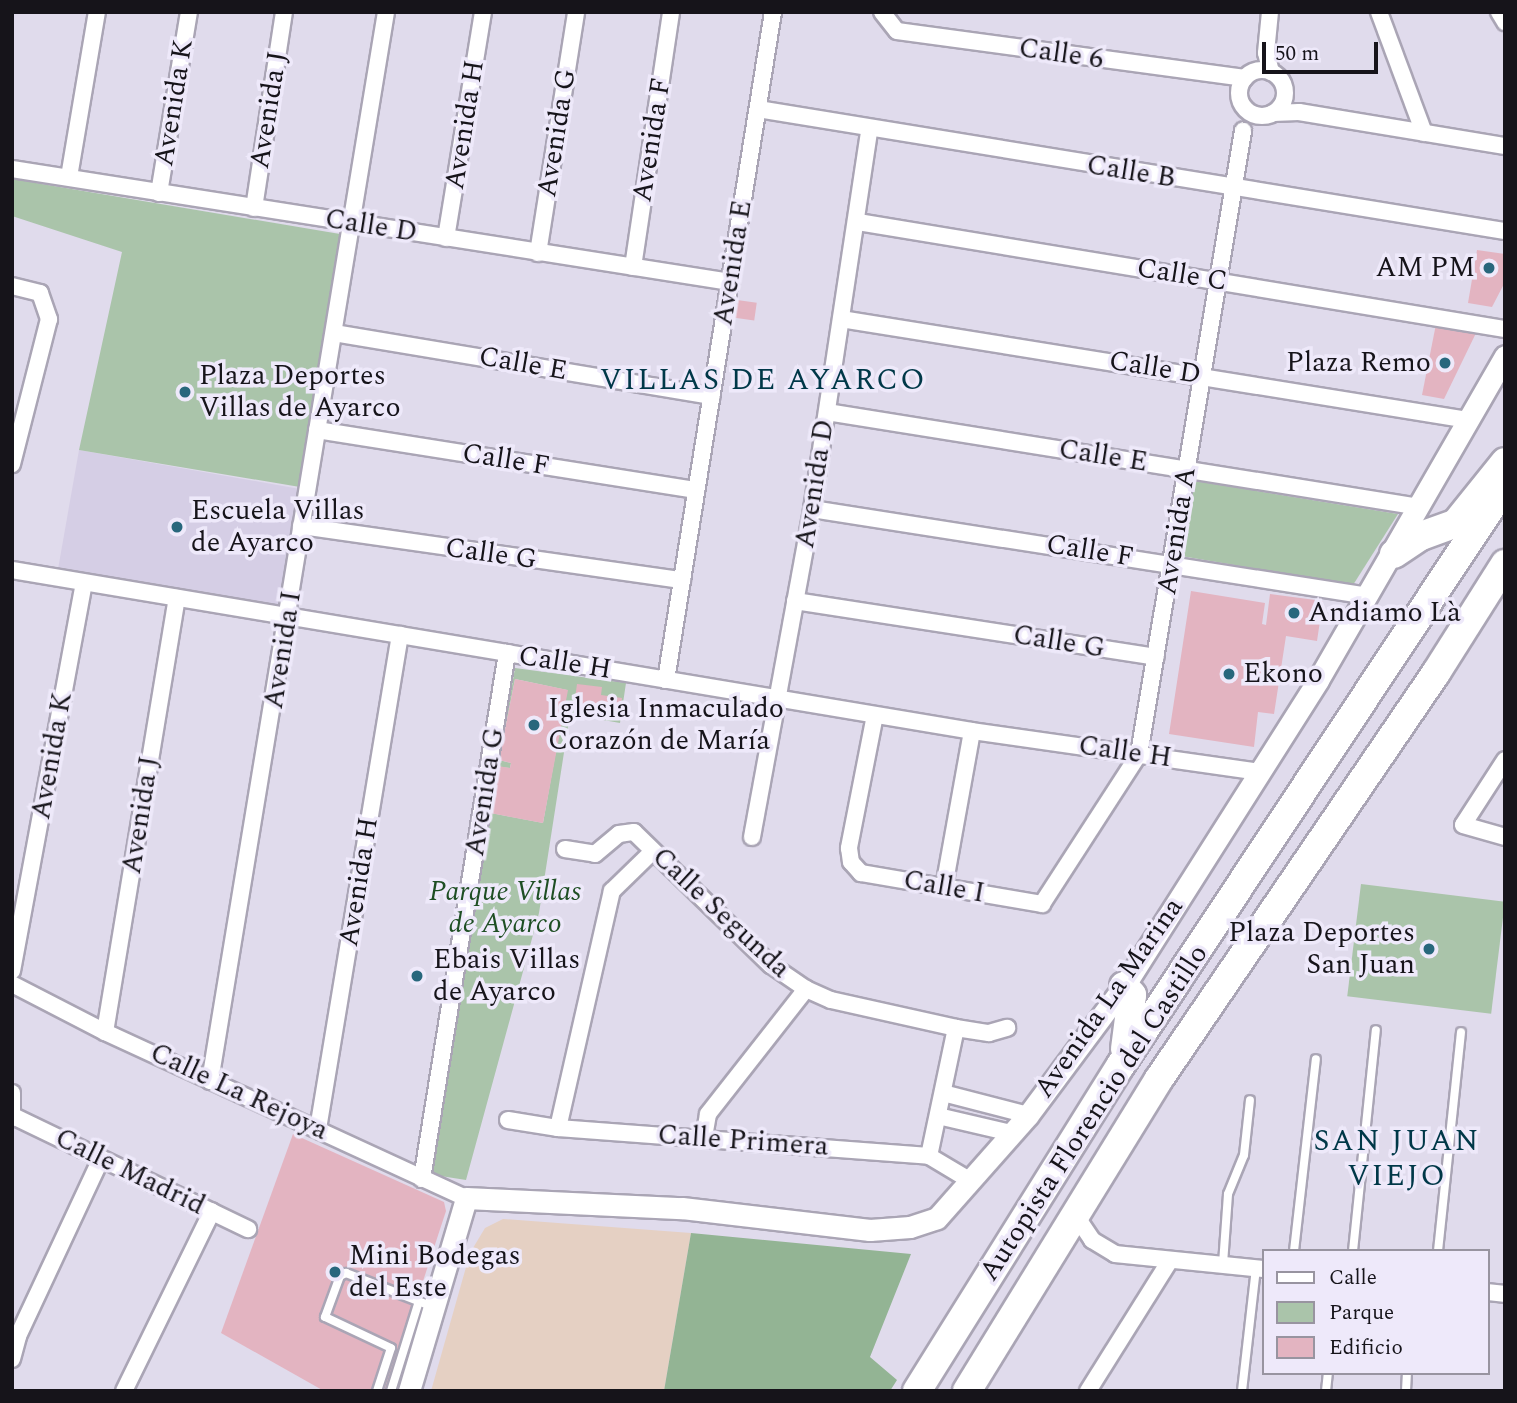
<!DOCTYPE html>
<html>
<head>
<meta charset="utf-8">
<style>
	body { margin:0 }
	#map { position:relative; width:1517px; height:1403px; overflow:hidden; background:#e0dbec; font-family:Spectral,serif }
	div>[style] { position:absolute }
	.industrial>* { inset:0; background:#e5d0c3 }
	.built>* { inset:0; background:#d5cee5; transform-origin:0 0 }
	.green>* { inset:0; background:#aac4aa; transform-origin:0 0 }
	.forest>* { inset:0; background:#93b494 }
	.building>* { inset:0; background:#e3b4c1; transform-origin:0 0 }
	.roads { filter:drop-shadow(2px 0 #aaa5b5) drop-shadow(-2px 0 #aaa5b5) drop-shadow(0 2px #aaa5b5) drop-shadow(0 -2px #aaa5b5) }
	.lane>* { height:8px; margin:-4px; padding:0 4px; transform-origin:4px; border-radius:4px; background:#fff }
	.street>* { height:16px; margin:-8px; padding:0 8px; transform-origin:8px; border-radius:8px; background:#fff }
	.street>.ring { margin:-8px; padding:0; box-sizing:content-box; background:none; border:16px solid #fff; border-radius:50% }
	.secondary>* { height:21px; margin:-10.5px; padding:0 10.5px; transform-origin:10.5px; border-radius:10.5px; background:#fff }
	.highway>* { height:28px; margin:-14px; padding:0 14px; transform-origin:14px; border-radius:14px; background:#fff }
	.dots>* { width:19px; height:19px; translate:-50% -50%; box-sizing:border-box; border:4px solid #eee9fa; border-radius:50% }
	span { translate:-50% -50%; white-space:nowrap; text-align:center; line-height:1.15; -webkit-text-stroke:7px #eee9fa; paint-order:stroke }
	.street-label { font-size:28px; color:#16141a }
	.poi-label { font-size:28px; color:#16141a }
	.right { translate:-100% -50%; text-align:right }
	.left { translate:0 -50%; text-align:left }
	.park-label { font-size:28px; color:#1f4f24; font-style:italic }
	.neighbourhood-label { font-size:30px; color:#003848; letter-spacing:2px }
	.frame { position:absolute; inset:0; border:14px solid #16141a; pointer-events:none }
	.legend { position:absolute; left:1262px; top:1249px; width:228px; height:126px; box-sizing:border-box; background:#eee9fa; border:2px solid #9894a0; margin:0; padding:9px 12px; list-style:none; font-size:21px; color:#16141a }
	.legend li { display:flex; align-items:center; gap:14px; height:35px }
	.legend b { width:35px; border:2px solid #9894a0 }
	.scale { position:absolute; left:1262px; top:42px; width:116px; height:32px; box-sizing:border-box; border:4px solid #16141a; border-top:0; padding-left:9px; font-size:21px; line-height:24px; white-space:nowrap; color:#16141a; -webkit-text-stroke:5px #eee9fa; paint-order:stroke }
</style>
</head>
<body>
<div id="map">
	<div class="industrial">
		<i style="clip-path:polygon(503px 1219px,691px 1233px,664px 1391px,431px 1391px,470px 1253px,485px 1228px)"></i>
	</div>
	<div class="built">
		<i style="left:79px;top:450px;width:224px;height:121px;rotate:10deg"></i>
	</div>
	<div class="green">
		<i style="clip-path:polygon(12px 179px,340px 234px,300px 487px,79px 450px,122px 252px,12px 216px)"></i>
		<i style="clip-path:polygon(1194px 481px,1398px 514px,1353px 585px,1181px 556px)"></i>
		<i style="clip-path:polygon(evenodd,515px 668px,626px 683px,620px 723px,570px 714px,539px 913px,466px 1180px,428px 1174px,515px 668px,515px 679px,567px 690px,543px 823px,491px 813px,498px 767px,510px 768px,511px 763px,499px 760px,515px 679px)"></i>
		<i style="left:1361px;top:884px;width:145px;height:113px;rotate:7deg"></i>
	</div>
	<div class="forest">
		<i style="clip-path:polygon(691px 1233px,911px 1254px,870px 1357px,897px 1380px,890px 1391px,664px 1391px)"></i>
	</div>
	<div class="building">
		<i style="clip-path:polygon(1477px 250px,1505px 254px,1505px 282px,1492px 307px,1468px 303px)"></i>
		<i style="left:730px;top:299px;width:27px;height:18px;rotate:8deg"></i>
		<i style="clip-path:polygon(1436px 324px,1477px 331px,1444px 399px,1422px 395px)"></i>
		<i style="clip-path:polygon(1191px 591px,1265px 603px,1262px 624px,1266px 625px,1270px 594px,1323px 601px,1317px 641px,1286px 636px,1274px 714px,1258px 712px,1254px 747px,1169px 734px)"></i>
		<i style="clip-path:polygon(515px 679px,568px 690px,543px 823px,490px 813px,498px 766px,510px 768px,511px 763px,499px 760px)"></i>
		<i style="clip-path:polygon(577px 684px,602px 687px,601px 695px,622px 698px,620px 713px,574px 706px)"></i>
		<i style="clip-path:polygon(293px 1134px,444px 1202px,446px 1211px,387px 1391px,324px 1391px,221px 1333px)"></i>
	</div>
	<div class="roads">
		<div class="lane">
			<i style="left:1294px;top:1251px;width:193px;rotate:-83.5deg"></i>
			<i style="left:1353px;top:1251px;width:222px;rotate:-84.1deg"></i>
			<i style="left:1438px;top:1251px;width:220px;rotate:-84deg"></i>
			<i style="left:1223px;top:1264px;width:70px;rotate:-85.9deg"></i>
			<i style="left:1228px;top:1194px;width:42px;rotate:-67.7deg"></i>
			<i style="left:1244px;top:1155px;width:55px;rotate:-83.8deg"></i>
			<i style="left:377px;top:1391px;width:45px;rotate:-72deg"></i>
			<i style="left:391px;top:1348px;width:73px;rotate:-154.8deg"></i>
			<i style="left:325px;top:1317px;width:44px;rotate:-69.9deg"></i>
			<i style="left:340px;top:1276px;width:7px;rotate:-27deg"></i>
			<i style="left:346px;top:1273px;width:91px;rotate:21.2deg"></i>
			<i style="left:391px;top:1391px;width:94px;rotate:-72.7deg"></i>
			<i style="left:1242px;top:1391px;width:123px;rotate:-83.5deg"></i>
			<i style="left:1326px;top:1391px;width:18px;rotate:-84deg"></i>
			<i style="left:1406px;top:1391px;width:18px;rotate:-87deg"></i>
		</div>
		<div class="street">
			<i style="left:882px;top:12px;width:24px;rotate:52deg"></i>
			<i style="left:897px;top:31px;width:351px;rotate:7.7deg"></i>
			<i style="left:1270px;top:12px;width:41px;rotate:95.6deg"></i>
			<i style="left:1266px;top:53px;width:20px;rotate:75deg"></i>
			<i style="left:1379px;top:12px;width:129px;rotate:69.6deg"></i>
			<i style="left:1499px;top:12px;width:12px;rotate:59deg"></i>
			<i class="ring" style="left:1239px;top:70px;width:30px;height:30px"></i>
			<i style="left:758px;top:109px;width:757px;rotate:9.28deg"></i>
			<i style="left:1273px;top:113px;width:26px;rotate:-2deg"></i>
			<i style="left:1299px;top:112px;width:209px;rotate:9.4deg"></i>
			<i style="left:12px;top:169px;width:727px;rotate:8.94deg"></i>
			<i style="left:69px;top:177px;width:167px;rotate:-80.4deg"></i>
			<i style="left:159px;top:193px;width:183px;rotate:-80.6deg"></i>
			<i style="left:254px;top:208px;width:198px;rotate:-81.3deg"></i>
			<i style="left:858px;top:222px;width:656px;rotate:9.39deg"></i>
			<i style="left:446px;top:238px;width:229px;rotate:-80.7deg"></i>
			<i style="left:538px;top:253px;width:244px;rotate:-81deg"></i>
			<i style="left:633px;top:267px;width:258px;rotate:-81.5deg"></i>
			<i style="left:12px;top:286px;width:29px;rotate:14deg"></i>
			<i style="left:40px;top:293px;width:28px;rotate:71deg"></i>
			<i style="left:49px;top:319px;width:150px;rotate:104.3deg"></i>
			<i style="left:841px;top:319px;width:636px;rotate:9.14deg"></i>
			<i style="left:334px;top:333px;width:383px;rotate:9.5deg"></i>
			<i style="left:827px;top:412px;width:601px;rotate:9.1deg"></i>
			<i style="left:317px;top:430px;width:384px;rotate:9deg"></i>
			<i style="left:812px;top:509px;width:563px;rotate:8.89deg"></i>
			<i style="left:301px;top:526px;width:385px;rotate:8.1deg"></i>
			<i style="left:12px;top:570px;width:973px;rotate:9.52deg"></i>
			<i style="left:972px;top:731px;width:290px;rotate:8.1deg"></i>
			<i style="left:795px;top:601px;width:365px;rotate:8.8deg"></i>
			<i style="left:666px;top:680px;width:677px;rotate:-80.9deg"></i>
			<i style="left:875px;top:715px;width:136px;rotate:101.1deg"></i>
			<i style="left:849px;top:848px;width:14px;rotate:82deg"></i>
			<i style="left:851px;top:862px;width:15px;rotate:48deg"></i>
			<i style="left:861px;top:873px;width:184px;rotate:9.7deg"></i>
			<i style="left:1042px;top:904px;width:179px;rotate:-57.1deg"></i>
			<i style="left:1139px;top:754px;width:632px;rotate:-80.52deg"></i>
			<i style="left:1505px;top:760px;width:77px;rotate:122.9deg"></i>
			<i style="left:1463px;top:825px;width:44px;rotate:15.9deg"></i>
			<i style="left:752px;top:837px;width:333px;rotate:-79.6deg"></i>
			<i style="left:812px;top:509px;width:383px;rotate:-81.4deg"></i>
			<i style="left:565px;top:849px;width:30px;rotate:9deg"></i>
			<i style="left:595px;top:854px;width:31px;rotate:-40deg"></i>
			<i style="left:619px;top:834px;width:15px;rotate:-8deg"></i>
			<i style="left:634px;top:832px;width:191px;rotate:44.2deg"></i>
			<i style="left:771px;top:965px;width:42px;rotate:34.4deg"></i>
			<i style="left:806px;top:989px;width:27px;rotate:24deg"></i>
			<i style="left:831px;top:1000px;width:128px;rotate:12.6deg"></i>
			<i style="left:956px;top:1028px;width:33px;rotate:9deg"></i>
			<i style="left:989px;top:1033px;width:19px;rotate:-16deg"></i>
			<i style="left:944px;top:887px;width:158px;rotate:-79.8deg"></i>
			<i style="left:12px;top:971px;width:395px;rotate:-79.5deg"></i>
			<i style="left:12px;top:984px;width:105px;rotate:27.3deg"></i>
			<i style="left:105px;top:1032px;width:397px;rotate:24.7deg"></i>
			<i style="left:105px;top:1032px;width:440px;rotate:-80.6deg"></i>
			<i style="left:210px;top:1081px;width:1083px;rotate:-80.65deg"></i>
			<i style="left:12px;top:1093px;width:25px;rotate:90deg"></i>
			<i style="left:943px;top:1093px;width:88px;rotate:14.5deg"></i>
			<i style="left:13px;top:1116px;width:261px;rotate:25.7deg"></i>
			<i style="left:938px;top:1116px;width:75px;rotate:13.1deg"></i>
			<i style="left:508px;top:1120px;width:51px;rotate:9.1deg"></i>
			<i style="left:558px;top:1128px;width:372px;rotate:4.3deg"></i>
			<i style="left:929px;top:1156px;width:49px;rotate:30.8deg"></i>
			<i style="left:558px;top:1128px;width:243px;rotate:-77.2deg"></i>
			<i style="left:612px;top:891px;width:57px;rotate:-44.3deg"></i>
			<i style="left:318px;top:1129px;width:501px;rotate:-80.58deg"></i>
			<i style="left:704px;top:1137px;width:23px;rotate:-80deg"></i>
			<i style="left:708px;top:1114px;width:159px;rotate:-51.9deg"></i>
			<i style="left:929px;top:1156px;width:131px;rotate:-78.1deg"></i>
			<i style="left:422px;top:1179px;width:533px;rotate:-80.82deg"></i>
			<i style="left:1076px;top:1216px;width:29px;rotate:56deg"></i>
			<i style="left:1092px;top:1240px;width:27px;rotate:31deg"></i>
			<i style="left:1115px;top:1254px;width:149px;rotate:5.8deg"></i>
			<i style="left:1487px;top:1292px;width:18px;rotate:6deg"></i>
			<i style="left:12px;top:1359px;width:24px;rotate:-75deg"></i>
			<i style="left:18px;top:1336px;width:195px;rotate:-64.9deg"></i>
			<i style="left:124px;top:1391px;width:200px;rotate:-63.9deg"></i>
			<i style="left:1088px;top:1391px;width:152px;rotate:-57.9deg"></i>
		</div>
		<div class="secondary">
			<i style="left:409px;top:1391px;width:201px;rotate:-73.5deg"></i>
			<i style="left:466px;top:1198px;width:216px;rotate:2.7deg"></i>
			<i style="left:682px;top:1208px;width:189px;rotate:6.7deg"></i>
			<i style="left:870px;top:1230px;width:40px;rotate:-4.3deg"></i>
			<i style="left:910px;top:1227px;width:28px;rotate:-18deg"></i>
			<i style="left:937px;top:1218px;width:137px;rotate:-48.5deg"></i>
			<i style="left:1028px;top:1115px;width:161px;rotate:-53.3deg"></i>
			<i style="left:1124px;top:986px;width:362px;rotate:-57.6deg"></i>
			<i style="left:1318px;top:680px;width:374px;rotate:-60deg"></i>
		</div>
		<div class="highway">
			<i style="left:1394px;top:554px;width:32px;rotate:-34deg"></i>
			<i style="left:1421px;top:536px;width:37px;rotate:-20deg"></i>
			<i style="left:1456px;top:523px;width:78px;rotate:-51.2deg"></i>
			<i style="left:1124px;top:986px;width:12px;rotate:48deg"></i>
			<i style="left:1132px;top:995px;width:54px;rotate:97.4deg"></i>
			<i style="left:917px;top:1391px;width:385px;rotate:-58deg"></i>
			<i style="left:1121px;top:1065px;width:695px;rotate:-56.45deg"></i>
			<i style="left:967px;top:1391px;width:366px;rotate:-58.4deg"></i>
			<i style="left:1159px;top:1079px;width:491px;rotate:-55.7deg"></i>
			<i style="left:1436px;top:673px;width:129px;rotate:-57.7deg"></i>
		</div>
	</div>
	<div class="dots">
		<i style="left:1489px;top:268px;background:#28677c"></i>
		<i style="left:1445px;top:363px;background:#28677c"></i>
		<i style="left:185px;top:392px;background:#28677c"></i>
		<i style="left:177px;top:527px;background:#28677c"></i>
		<i style="left:1294px;top:613px;background:#28677c"></i>
		<i style="left:1229px;top:674px;background:#28677c"></i>
		<i style="left:534px;top:725px;background:#28677c"></i>
		<i style="left:1429px;top:949px;background:#28677c"></i>
		<i style="left:417px;top:976px;background:#28677c"></i>
		<i style="left:335px;top:1272px;background:#28677c"></i>
	</div>
	<div class="street-label">
		<span style="left:1061px;top:54px;rotate:8deg">Calle 6</span>
		<span style="left:174px;top:103px;rotate:-81deg">Avenida K</span>
		<span style="left:269px;top:110px;rotate:-81deg">Avenida J</span>
		<span style="left:465px;top:125px;rotate:-81deg">Avenida H</span>
		<span style="left:557px;top:133px;rotate:-81deg">Avenida G</span>
		<span style="left:652px;top:140px;rotate:-81deg">Avenida F</span>
		<span style="left:1131px;top:172px;rotate:9deg">Calle B</span>
		<span style="left:371px;top:226px;rotate:9deg">Calle D</span>
		<span style="left:733px;top:263px;rotate:-81deg">Avenida E</span>
		<span style="left:1182px;top:275px;rotate:9deg">Calle C</span>
		<span style="left:523px;top:364px;rotate:10deg">Calle E</span>
		<span style="left:1155px;top:368px;rotate:9deg">Calle D</span>
		<span style="left:1103px;top:456px;rotate:9deg">Calle E</span>
		<span style="left:506px;top:460px;rotate:9deg">Calle F</span>
		<span style="left:815px;top:484px;rotate:-81deg">Avenida D</span>
		<span style="left:1177px;top:531px;rotate:-81deg">Avenida A</span>
		<span style="left:1090px;top:551px;rotate:9deg">Calle F</span>
		<span style="left:491px;top:554px;rotate:8deg">Calle G</span>
		<span style="left:1059px;top:642px;rotate:9deg">Calle G</span>
		<span style="left:283px;top:650px;rotate:-81deg">Avenida I</span>
		<span style="left:565px;top:663px;rotate:9deg">Calle H</span>
		<span style="left:1125px;top:752px;rotate:8deg">Calle H</span>
		<span style="left:52px;top:756px;rotate:-80deg">Avenida K</span>
		<span style="left:485px;top:792px;rotate:-81deg">Avenida G</span>
		<span style="left:141px;top:815px;rotate:-81deg">Avenida J</span>
		<span style="left:359px;top:882px;rotate:-81deg">Avenida H</span>
		<span style="left:944px;top:887px;rotate:10deg">Calle I</span>
		<span style="left:721px;top:913px;rotate:43deg">Calle Segunda</span>
		<span style="left:1109px;top:998px;rotate:-55deg">Avenida La Marina</span>
		<span style="left:239px;top:1092px;rotate:25deg">Calle La Rejoya</span>
		<span style="left:1094px;top:1113px;rotate:-57deg">Autopista Florencio del Castillo</span>
		<span style="left:743px;top:1141px;rotate:4deg">Calle Primera</span>
		<span style="left:130px;top:1172px;rotate:26deg">Calle Madrid</span>
	</div>
	<div class="poi-label">
		<span class="right" style="left:1475px;top:268px">AM PM</span>
		<span class="right" style="left:1431px;top:363px">Plaza Remo</span>
		<span class="left" style="left:199px;top:392px">Plaza Deportes<br>Villas de Ayarco</span>
		<span class="left" style="left:191px;top:527px">Escuela Villas<br>de Ayarco</span>
		<span class="left" style="left:1308px;top:613px">Andiamo Là</span>
		<span class="left" style="left:1243px;top:674px">Ekono</span>
		<span class="left" style="left:548px;top:725px">Iglesia Inmaculado<br>Corazón de María</span>
		<span class="right" style="left:1415px;top:949px">Plaza Deportes<br>San Juan</span>
		<span class="left" style="left:433px;top:976px">Ebais Villas<br>de Ayarco</span>
		<span class="left" style="left:349px;top:1272px">Mini Bodegas<br>del Este</span>
	</div>
	<div class="park-label">
		<span style="left:505px;top:908px">Parque Villas<br>de Ayarco</span>
	</div>
	<div class="neighbourhood-label">
		<span style="left:763px;top:380px">VILLAS DE AYARCO</span>
		<span style="left:1397px;top:1158px">SAN JUAN<br>VIEJO</span>
	</div>
	<div class="frame"></div>
	<ul class="legend">
	<li><b style="height:9px;background:#fff"></b>Calle</li>
	<li><b style="height:19px;background:#aac4aa"></b>Parque</li>
	<li><b style="height:19px;background:#e3b4c1"></b>Edificio</li>
	</ul>
	<div class="scale">50 m</div>
</div>
</body>
</html>
